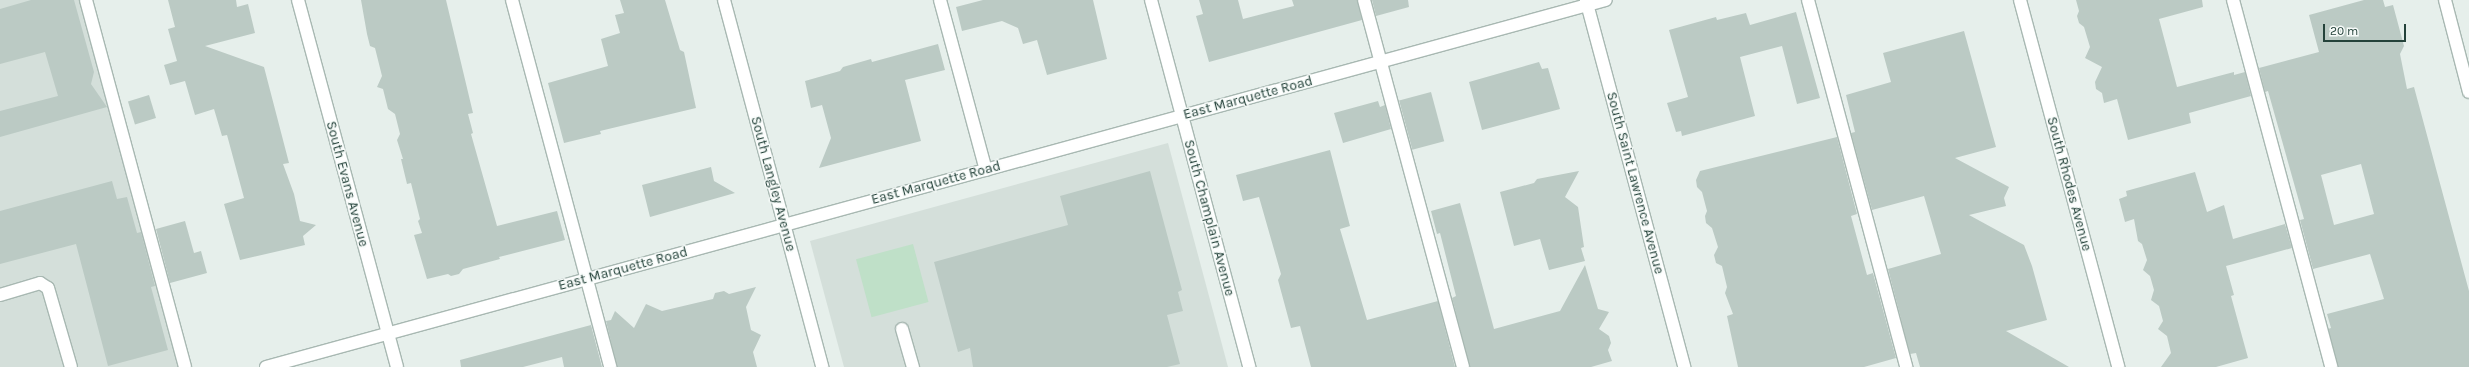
<!DOCTYPE html>
<html>
<head>
<meta charset="utf-8">
<style>
	body { margin:0 }
	#map { position:relative; width:2469px; height:367px; overflow:hidden; background:#e6efeb; font-family:Karla,sans-serif }
	div>[style] { position:absolute }
	.built>* { inset:0; background:#d4dfda }
	.green>* { inset:0; background:#bfe0c8; transform-origin:0 0 }
	.building>* { inset:0; background:#bbcac4; transform-origin:0 0 }
	.roads { filter:drop-shadow(1px 0 #a8b8b2) drop-shadow(-1px 0 #a8b8b2) drop-shadow(0 1px #a8b8b2) drop-shadow(0 -1px #a8b8b2) }
	.lane>* { height:12px; margin:-6px; padding:0 6px; transform-origin:6px; border-radius:6px; background:#fff }
	.street>* { height:12px; margin:-6px; padding:0 6px; transform-origin:6px; border-radius:6px; background:#fff }
	.secondary>* { height:12px; margin:-6px; padding:0 6px; transform-origin:6px; border-radius:6px; background:#fff }
	span { translate:-50% -50%; white-space:nowrap; text-align:center; line-height:1.15; -webkit-text-stroke:3px #f7fbf9; paint-order:stroke }
	.street-label { font-size:14px; color:#24423a }
	.scale { position:absolute; left:2323px; top:24px; width:83px; height:18px; box-sizing:border-box; border:2px solid #24423a; border-top:0; padding-left:5px; font-size:12px; line-height:14px; white-space:nowrap; color:#24423a; -webkit-text-stroke:3px #f7fbf9; paint-order:stroke }
</style>
</head>
<body>
<div id="map">
	<div class="built">
		<i style="clip-path:polygon(0 0,86px 0,185px 367px,0 367px)"></i>
		<i style="clip-path:polygon(1168px 143px,1228px 367px,844px 367px,810px 241px)"></i>
	</div>
	<div class="green">
		<i style="left:913px;top:244px;width:60px;height:59px;rotate:75deg"></i>
	</div>
	<div class="building">
		<i style="clip-path:polygon(31px 0,74px 0,94px 72px,91px 84px,107px 107px,0 137px,0 111px,58px 96px,45px 52px,0 64px,0 9px)"></i>
		<i style="clip-path:polygon(168px 0,236px 0,237px 7px,248px 4px,255px 33px,205px 46px,264px 67px,289px 163px,283px 164px,294px 194px,300px 221px,316px 225px,303px 236px,305px 245px,240px 260px,224px 204px,244px 198px,227px 135px,222px 136px,214px 109px,195px 115px,185px 81px,170px 85px,164px 65px,177px 61px,168px 29px,175px 27px)"></i>
		<i style="clip-path:polygon(361px 0,446px 0,473px 113px,468px 114px,473px 133px,471px 134px,497px 226px,557px 211px,565px 240px,499px 257px,500px 259px,463px 269px,459px 274px,451px 276px,448px 274px,427px 279px,414px 235px,422px 233px,418px 221px,420px 219px,411px 183px,407px 184px,401px 159px,403px 159px,397px 140px,400px 134px,395px 114px,388px 109px,383px 89px,377px 87px,382px 76px,375px 48px,370px 46px,367px 34px)"></i>
		<i style="clip-path:polygon(620px 0,665px 0,680px 50px,684px 52px,696px 108px,600px 131px,601px 134px,564px 143px,548px 83px,608px 66px,601px 39px,620px 33px,615px 15px,624px 13px)"></i>
		<i style="clip-path:polygon(983px 0,1093px 0,1107px 59px,1047px 75px,1037px 40px,1023px 44px,1018px 28px,1002px 21px,962px 31px,956px 7px)"></i>
		<i style="clip-path:polygon(1199px 0,1238px 0,1243px 19px,1294px 6px,1292px 0,1357px 0,1362px 20px,1209px 62px,1196px 16px,1203px 14px)"></i>
		<i style="clip-path:polygon(1372px 0,1408px 0,1409px 7px,1376px 16px)"></i>
		<i style="clip-path:polygon(2076px 0,2202px 0,2203px 7px,2159px 19px,2177px 87px,2234px 72px,2234px 75px,2245px 72px,2251px 96px,2189px 113px,2191px 123px,2128px 140px,2117px 99px,2104px 103px,2102px 93px,2096px 89px,2095px 82px,2102px 67px,2085px 58px,2090px 47px,2084px 27px,2079px 23px,2077px 16px,2079px 11px)"></i>
		<i style="clip-path:polygon(evenodd,2364px 0,2383px 0,2385px 7px,2393px 5px,2404px 46px,2400px 54px,2407px 89px,2414px 87px,2469px 291px,2469px 367px,2338px 367px,2328px 329px,2331px 328px,2327px 314px,2384px 299px,2370px 254px,2313px 269px,2300px 220px,2304px 219px,2268px 91px,2265px 92px,2259px 68px,2319px 52px,2309px 15px,2364px 0,2361px 164px,2374px 214px,2334px 225px,2321px 175px,2361px 164px)"></i>
		<i style="clip-path:polygon(1796px 12px,1820px 98px,1797px 104px,1782px 46px,1740px 57px,1755px 116px,1682px 136px,1681px 131px,1676px 132px,1667px 103px,1688px 97px,1669px 30px,1716px 17px,1717px 20px,1746px 13px,1750px 25px)"></i>
		<i style="clip-path:polygon(1964px 31px,1996px 147px,1955px 158px,2009px 187px,2004px 198px,2006px 206px,1969px 215px,2024px 245px,2032px 266px,2047px 320px,2006px 331px,2069px 367px,1920px 367px,1916px 353px,1910px 354px,1888px 269px,1941px 254px,1924px 196px,1872px 210px,1851px 133px,1855px 132px,1846px 95px,1891px 82px,1883px 53px)"></i>
		<i style="clip-path:polygon(938px 44px,945px 70px,905px 80px,921px 141px,819px 168px,831px 138px,822px 105px,811px 108px,805px 81px,840px 71px,843px 67px,871px 59px,872px 62px)"></i>
		<i style="clip-path:polygon(1539px 62px,1542px 69px,1548px 68px,1560px 109px,1482px 130px,1469px 82px)"></i>
		<i style="left:1431px;top:92px;width:51px;height:33px;rotate:75deg"></i>
		<i style="left:149px;top:95px;width:24px;height:22px;rotate:73deg"></i>
		<i style="clip-path:polygon(1378px 101px,1380px 107px,1385px 105px,1391px 129px,1343px 143px,1334px 113px)"></i>
		<i style="clip-path:polygon(1837px 137px,1857px 214px,1851px 216px,1867px 275px,1873px 273px,1896px 358px,1864px 367px,1738px 367px,1727px 316px,1733px 314px,1725px 293px,1727px 287px,1722px 266px,1716px 263px,1714px 255px,1718px 247px,1712px 228px,1706px 223px,1705px 216px,1707px 211px,1702px 192px,1697px 187px,1696px 180px,1700px 171px)"></i>
		<i style="clip-path:polygon(1330px 150px,1350px 226px,1340px 229px,1367px 320px,1438px 301px,1455px 367px,1311px 367px,1300px 326px,1291px 328px,1278px 280px,1281px 274px,1259px 197px,1243px 201px,1236px 175px)"></i>
		<i style="clip-path:polygon(711px 167px,714px 181px,735px 193px,650px 217px,642px 185px)"></i>
		<i style="clip-path:polygon(1150px 171px,1182px 290px,1178px 292px,1183px 311px,1167px 315px,1180px 364px,1167px 367px,973px 367px,970px 348px,958px 352px,934px 262px,1068px 225px,1060px 196px)"></i>
		<i style="clip-path:polygon(1579px 171px,1565px 197px,1578px 207px,1584px 247px,1581px 248px,1585px 261px,1549px 270px,1540px 239px,1514px 246px,1500px 192px,1534px 183px,1537px 179px)"></i>
		<i style="clip-path:polygon(2195px 172px,2207px 212px,2224px 205px,2233px 239px,2285px 224px,2292px 248px,2226px 266px,2234px 295px,2231px 296px,2248px 358px,2216px 367px,2161px 367px,2171px 353px,2167px 336px,2158px 329px,2163px 321px,2159px 306px,2151px 300px,2154px 290px,2150px 276px,2143px 270px,2147px 260px,2142px 244px,2138px 241px,2134px 219px,2125px 222px,2119px 199px,2127px 196px,2126px 191px)"></i>
		<i style="clip-path:polygon(112px 181px,117px 199px,127px 197px,137px 233px,141px 232px,155px 286px,151px 287px,168px 350px,108px 366px,76px 244px,0 264px,0 211px)"></i>
		<i style="clip-path:polygon(1460px 203px,1494px 329px,1560px 311px,1585px 265px,1598px 309px,1609px 312px,1599px 329px,1609px 336px,1611px 343px,1608px 350px,1612px 361px,1591px 367px,1470px 367px,1452px 298px,1456px 296px,1440px 233px,1437px 234px,1431px 211px)"></i>
		<i style="clip-path:polygon(185px 221px,194px 253px,201px 251px,207px 273px,170px 283px,156px 229px)"></i>
		<i style="clip-path:polygon(756px 287px,746px 307px,751px 330px,761px 335px,753px 352px,757px 367px,617px 367px,606px 321px,611px 320px,615px 311px,634px 328px,646px 304px,662px 311px,713px 299px,715px 293px,724px 291px,729px 294px)"></i>
		<i style="clip-path:polygon(591px 325px,602px 367px,564px 367px,562px 357px,523px 367px,461px 367px,460px 360px)"></i>
	</div>
	<div class="roads">
		<div class="lane">
			<i style="left:86px;top:0;width:380px;rotate:74.9deg"></i>
			<i style="left:512px;top:0;width:380px;rotate:75deg"></i>
			<i style="left:940px;top:0;width:176px;rotate:74.9deg"></i>
			<i style="left:1364px;top:0;width:380px;rotate:74.9deg"></i>
			<i style="left:1808px;top:0;width:380px;rotate:75deg"></i>
			<i style="left:2233px;top:0;width:380px;rotate:75deg"></i>
			<i style="left:0;top:295px;width:42px;rotate:-16.7deg"></i>
			<i style="left:40px;top:283px;width:9px;rotate:32deg"></i>
			<i style="left:48px;top:288px;width:82px;rotate:73.8deg"></i>
			<i style="left:902px;top:329px;width:40px;rotate:74deg"></i>
		</div>
		<div class="street">
			<i style="left:298px;top:0;width:380px;rotate:74.9deg"></i>
			<i style="left:724px;top:0;width:380px;rotate:75deg"></i>
			<i style="left:1151px;top:0;width:380px;rotate:75deg"></i>
			<i style="left:1586px;top:0;width:380px;rotate:75deg"></i>
			<i style="left:2020px;top:0;width:380px;rotate:75deg"></i>
			<i style="left:2445px;top:0;width:95px;rotate:75.4deg"></i>
		</div>
		<div class="secondary">
			<i style="left:266px;top:367px;width:1389px;rotate:-15.32deg"></i>
		</div>
	</div>
	<div class="street-label">
		<span style="left:1248px;top:98px;rotate:-15deg">East Marquette Road</span>
		<span style="left:936px;top:183px;rotate:-15deg">East Marquette Road</span>
		<span style="left:1635px;top:183px;rotate:75deg">South Saint Lawrence Avenue</span>
		<span style="left:347px;top:184px;rotate:75deg">South Evans Avenue</span>
		<span style="left:773px;top:184px;rotate:75deg">South Langley Avenue</span>
		<span style="left:2069px;top:184px;rotate:75deg">South Rhodes Avenue</span>
		<span style="left:1209px;top:218px;rotate:75deg">South Champlain Avenue</span>
		<span style="left:623px;top:269px;rotate:-15deg">East Marquette Road</span>
	</div>
	<div class="scale">20 m</div>
</div>
</body>
</html>
